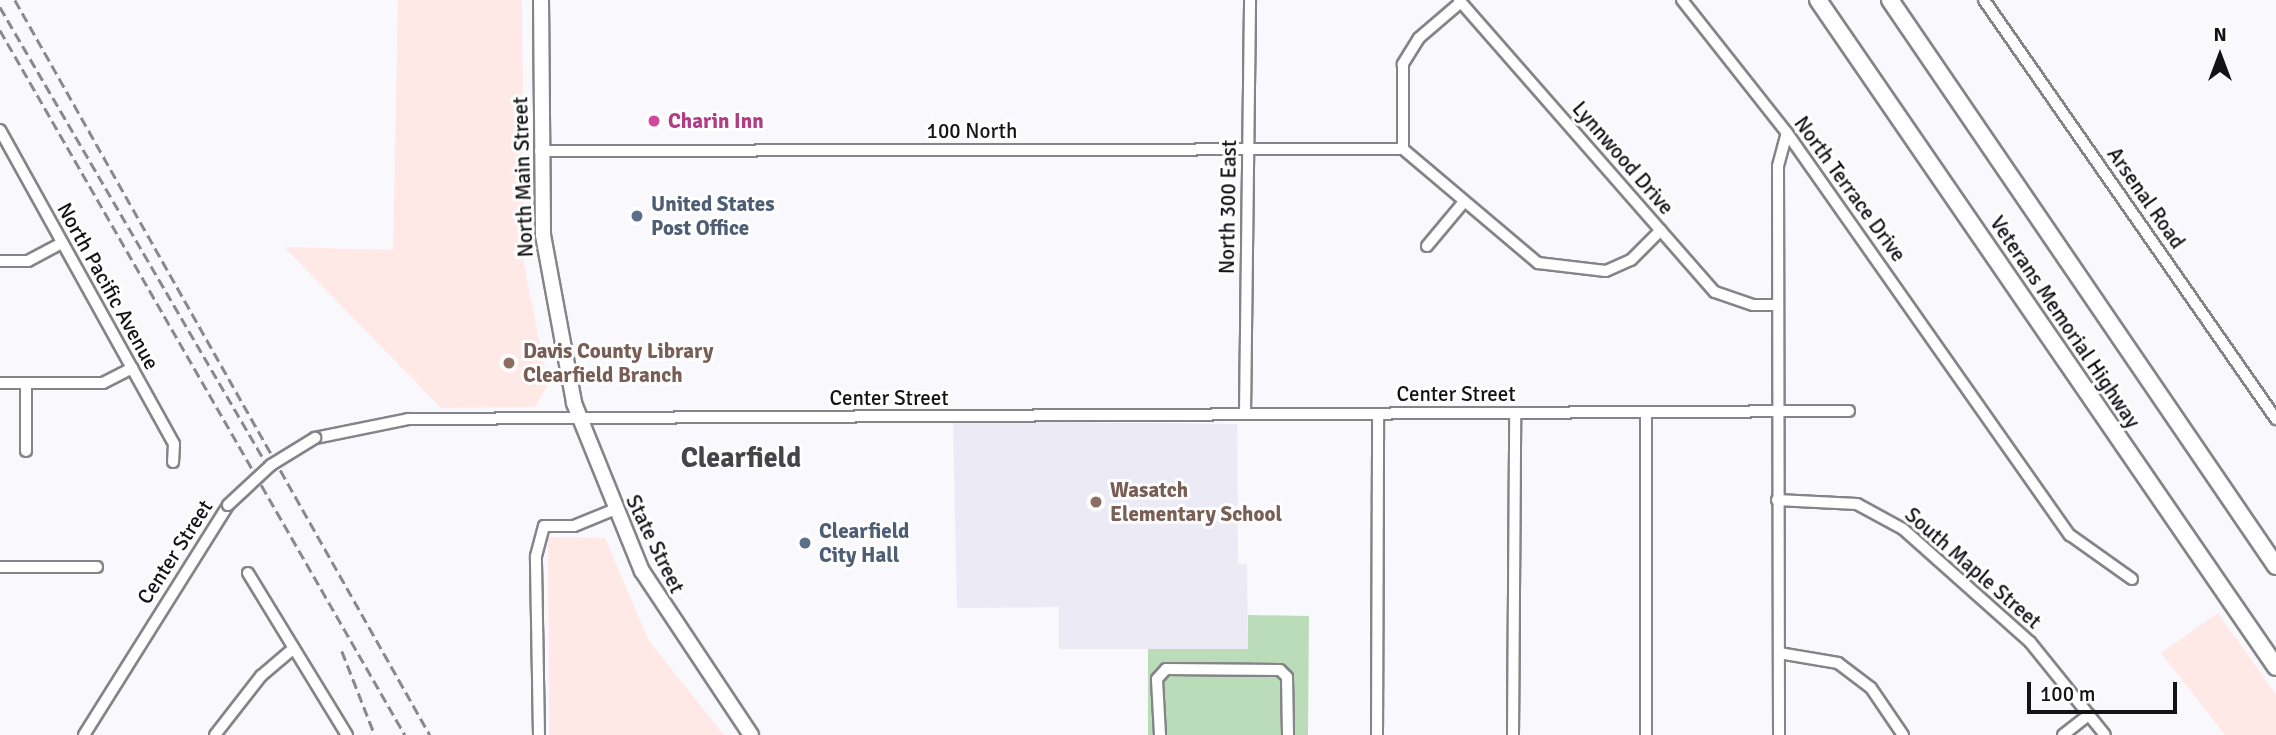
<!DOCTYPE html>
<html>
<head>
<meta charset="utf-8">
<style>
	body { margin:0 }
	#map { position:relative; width:2276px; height:735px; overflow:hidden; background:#f9f8fd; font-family:Signika,sans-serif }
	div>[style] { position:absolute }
	.commercial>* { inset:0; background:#ffe9e7 }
	.built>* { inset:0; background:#eceaf5 }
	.green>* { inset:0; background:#bbdcb8 }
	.roads { filter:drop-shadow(2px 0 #858489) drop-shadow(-2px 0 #858489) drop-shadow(0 2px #858489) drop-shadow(0 -2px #858489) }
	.minor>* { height:10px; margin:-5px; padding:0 5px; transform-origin:5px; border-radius:5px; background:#fff }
	.major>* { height:14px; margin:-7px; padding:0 7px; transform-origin:7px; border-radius:7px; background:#fff }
	.highway>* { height:16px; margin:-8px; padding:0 8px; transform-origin:8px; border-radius:8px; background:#fff }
	.rail>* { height:2.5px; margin-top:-1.25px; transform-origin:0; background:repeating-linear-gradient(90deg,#89888c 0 10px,transparent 0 15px) }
	.bridges { filter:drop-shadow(2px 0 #858489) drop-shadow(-2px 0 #858489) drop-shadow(0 2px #858489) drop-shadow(0 -2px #858489) }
	.minor-bridge>* { height:10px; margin:-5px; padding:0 5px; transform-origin:5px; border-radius:5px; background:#fff }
	.dots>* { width:19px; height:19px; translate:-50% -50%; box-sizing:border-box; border:4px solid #fff; border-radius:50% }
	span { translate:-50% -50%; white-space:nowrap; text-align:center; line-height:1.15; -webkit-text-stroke:6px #fff; paint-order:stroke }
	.hotel-label { font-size:21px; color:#b23c85; font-weight:700 }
	.left { translate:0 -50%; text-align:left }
	.street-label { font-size:21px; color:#131315 }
	.service-label { font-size:21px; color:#4e5e75; font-weight:700 }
	.education-label { font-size:21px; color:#785e54; font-weight:700 }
	.district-label { font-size:28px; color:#454449; font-weight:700 }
	.north { position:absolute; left:2185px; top:21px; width:70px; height:70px; -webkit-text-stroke:5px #fff; paint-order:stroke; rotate:0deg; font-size:19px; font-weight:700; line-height:28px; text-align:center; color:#131315 }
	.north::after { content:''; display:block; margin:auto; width:24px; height:32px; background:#131315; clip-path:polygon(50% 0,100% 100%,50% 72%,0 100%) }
	.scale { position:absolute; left:2027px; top:682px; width:150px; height:32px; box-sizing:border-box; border:4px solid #131315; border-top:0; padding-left:9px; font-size:21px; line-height:24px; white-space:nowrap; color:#131315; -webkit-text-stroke:5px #fff; paint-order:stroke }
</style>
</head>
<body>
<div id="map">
	<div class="commercial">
		<i style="clip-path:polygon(398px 0,522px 0,524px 264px,548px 384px,535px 407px,441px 408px,284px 247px,393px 250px)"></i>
		<i style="clip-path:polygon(548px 537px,605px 538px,649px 641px,724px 735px,549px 735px)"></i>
		<i style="clip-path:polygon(2218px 613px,2276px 695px,2276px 735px,2225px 735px,2161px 653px)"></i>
	</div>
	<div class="built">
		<i style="clip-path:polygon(953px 421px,1237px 424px,1238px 563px,1247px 564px,1248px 649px,1059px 649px,1059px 607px,957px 608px)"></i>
	</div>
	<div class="green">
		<i style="clip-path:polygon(1248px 615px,1309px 616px,1308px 735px,1148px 735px,1148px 649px,1248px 649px)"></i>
	</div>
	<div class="roads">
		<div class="minor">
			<i style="left:1459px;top:0;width:388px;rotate:48.8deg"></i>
			<i style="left:1715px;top:292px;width:40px;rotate:18.9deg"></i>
			<i style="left:1753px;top:305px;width:25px"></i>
			<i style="left:1682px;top:0;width:169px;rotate:51.7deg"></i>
			<i style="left:1787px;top:133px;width:492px;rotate:54.9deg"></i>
			<i style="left:2070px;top:535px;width:76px;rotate:35.4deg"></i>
			<i style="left:1984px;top:0;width:511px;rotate:55.13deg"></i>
			<i style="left:1461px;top:2px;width:55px;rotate:139.4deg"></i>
			<i style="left:1419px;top:38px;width:31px;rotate:122deg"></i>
			<i style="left:1403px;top:64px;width:85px;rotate:90deg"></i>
			<i style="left:1403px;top:149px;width:177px;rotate:40.2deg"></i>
			<i style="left:1538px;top:263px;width:68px;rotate:6.7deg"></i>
			<i style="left:1606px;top:271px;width:27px;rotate:-24deg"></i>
			<i style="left:1631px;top:260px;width:42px;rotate:-45deg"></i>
			<i style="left:0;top:130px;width:359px;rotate:61deg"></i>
			<i style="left:174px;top:444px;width:18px;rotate:93deg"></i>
			<i style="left:540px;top:151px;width:863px;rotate:-0.13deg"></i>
			<i style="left:1427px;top:246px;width:56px;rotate:-50.1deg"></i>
			<i style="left:0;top:261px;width:28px"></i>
			<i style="left:28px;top:261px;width:38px;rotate:-28deg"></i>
			<i style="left:0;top:383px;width:103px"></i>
			<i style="left:103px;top:383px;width:33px;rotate:-27deg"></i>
			<i style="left:26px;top:383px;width:68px;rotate:90deg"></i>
			<i style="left:1646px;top:412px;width:323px;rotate:90deg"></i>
			<i style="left:1245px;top:414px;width:414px;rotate:-89.3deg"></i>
			<i style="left:315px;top:438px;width:95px;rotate:-11.5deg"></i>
			<i style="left:408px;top:419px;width:1441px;rotate:-0.32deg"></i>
			<i style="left:1777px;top:500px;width:80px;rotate:2.9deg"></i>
			<i style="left:1857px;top:504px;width:52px;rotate:28.5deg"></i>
			<i style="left:1903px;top:529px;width:170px;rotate:41.7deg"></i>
			<i style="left:2030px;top:642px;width:119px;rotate:51.1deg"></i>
			<i style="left:0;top:567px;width:97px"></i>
			<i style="left:248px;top:573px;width:190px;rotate:58.6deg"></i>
			<i style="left:1779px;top:653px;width:60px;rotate:9.6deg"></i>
			<i style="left:1838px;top:663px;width:41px;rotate:37.1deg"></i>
			<i style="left:1871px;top:688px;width:57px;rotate:55.8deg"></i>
			<i style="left:84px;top:735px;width:271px;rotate:-57.9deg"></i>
			<i style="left:215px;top:735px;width:75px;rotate:-52.1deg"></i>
			<i style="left:261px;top:676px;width:43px;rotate:-40.3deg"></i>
			<i style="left:539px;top:735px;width:179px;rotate:-91deg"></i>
			<i style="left:536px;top:556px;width:31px;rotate:-75deg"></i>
			<i style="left:544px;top:526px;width:30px"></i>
			<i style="left:574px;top:526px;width:42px;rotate:-22.3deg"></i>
			<i style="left:1160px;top:735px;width:56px;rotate:-93.1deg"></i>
			<i style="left:1157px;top:679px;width:13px;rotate:-48deg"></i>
			<i style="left:1166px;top:669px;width:114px;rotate:0.5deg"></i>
			<i style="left:1280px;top:670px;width:10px;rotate:45deg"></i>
			<i style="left:1287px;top:677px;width:58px;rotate:89deg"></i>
			<i style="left:1377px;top:735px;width:321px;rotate:-89.8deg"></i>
			<i style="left:1513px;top:735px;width:322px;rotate:-89.6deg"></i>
			<i style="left:1779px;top:735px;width:569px;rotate:-90.1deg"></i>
			<i style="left:1778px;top:166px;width:34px;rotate:-75deg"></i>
			<i style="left:2063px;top:735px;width:33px;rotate:-38deg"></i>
		</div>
		<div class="major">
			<i style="left:541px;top:0;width:235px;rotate:89.5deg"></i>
			<i style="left:543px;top:235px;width:171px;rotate:79.5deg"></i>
			<i style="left:574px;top:403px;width:181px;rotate:68deg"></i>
			<i style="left:642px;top:571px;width:197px;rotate:56.4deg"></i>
		</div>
		<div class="highway">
			<i style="left:1818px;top:0;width:809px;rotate:55.52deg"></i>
			<i style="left:1890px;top:0;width:685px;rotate:55.71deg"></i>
		</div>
	</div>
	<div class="rail">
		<i style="left:15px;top:0;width:844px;rotate:60.55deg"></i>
		<i style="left:0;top:7px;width:528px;rotate:59.74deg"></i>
		<i style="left:0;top:30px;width:813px;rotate:60.12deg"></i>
		<i style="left:342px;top:651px;width:90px;rotate:68.6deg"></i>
	</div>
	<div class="bridges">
		<div class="minor-bridge">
			<i style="left:228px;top:505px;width:59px;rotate:-42.9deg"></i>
			<i style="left:271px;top:465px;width:52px;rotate:-31.5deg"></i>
		</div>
	</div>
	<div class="dots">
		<i style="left:654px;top:121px;background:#d1479c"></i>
		<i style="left:637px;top:216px;background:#5c6f8a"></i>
		<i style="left:509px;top:363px;background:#8d6e63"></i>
		<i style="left:1096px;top:502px;background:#8d6e63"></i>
		<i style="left:805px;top:543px;background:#5c6f8a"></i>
	</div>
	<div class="hotel-label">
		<span class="left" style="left:668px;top:121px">Charin Inn</span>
	</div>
	<div class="street-label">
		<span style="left:972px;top:131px">100 North</span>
		<span style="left:1623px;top:158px;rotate:49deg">Lynnwood Drive</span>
		<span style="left:523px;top:177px;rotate:-92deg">North Main Street</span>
		<span style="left:1850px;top:189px;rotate:54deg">North Terrace Drive</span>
		<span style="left:2146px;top:198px;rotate:55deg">Arsenal Road</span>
		<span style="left:1228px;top:207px;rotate:-89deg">North 300 East</span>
		<span style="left:108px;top:286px;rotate:61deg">North Pacific Avenue</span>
		<span style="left:2065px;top:322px;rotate:56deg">Veterans Memorial Highway</span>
		<span style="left:1456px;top:394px">Center Street</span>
		<span style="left:889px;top:398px">Center Street</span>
		<span style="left:655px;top:544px;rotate:64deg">State Street</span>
		<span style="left:175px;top:552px;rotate:-57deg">Center Street</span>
		<span style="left:1973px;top:568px;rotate:41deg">South Maple Street</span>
	</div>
	<div class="service-label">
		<span class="left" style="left:651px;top:216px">United States<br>Post Office</span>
		<span class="left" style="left:819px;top:543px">Clearfield<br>City Hall</span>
	</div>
	<div class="education-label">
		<span class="left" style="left:523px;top:363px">Davis County Library<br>Clearfield Branch</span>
		<span class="left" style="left:1110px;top:502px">Wasatch<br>Elementary School</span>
	</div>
	<div class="district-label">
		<span style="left:741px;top:458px">Clearfield</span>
	</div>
	<div class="north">N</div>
	<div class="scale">100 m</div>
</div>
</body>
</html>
